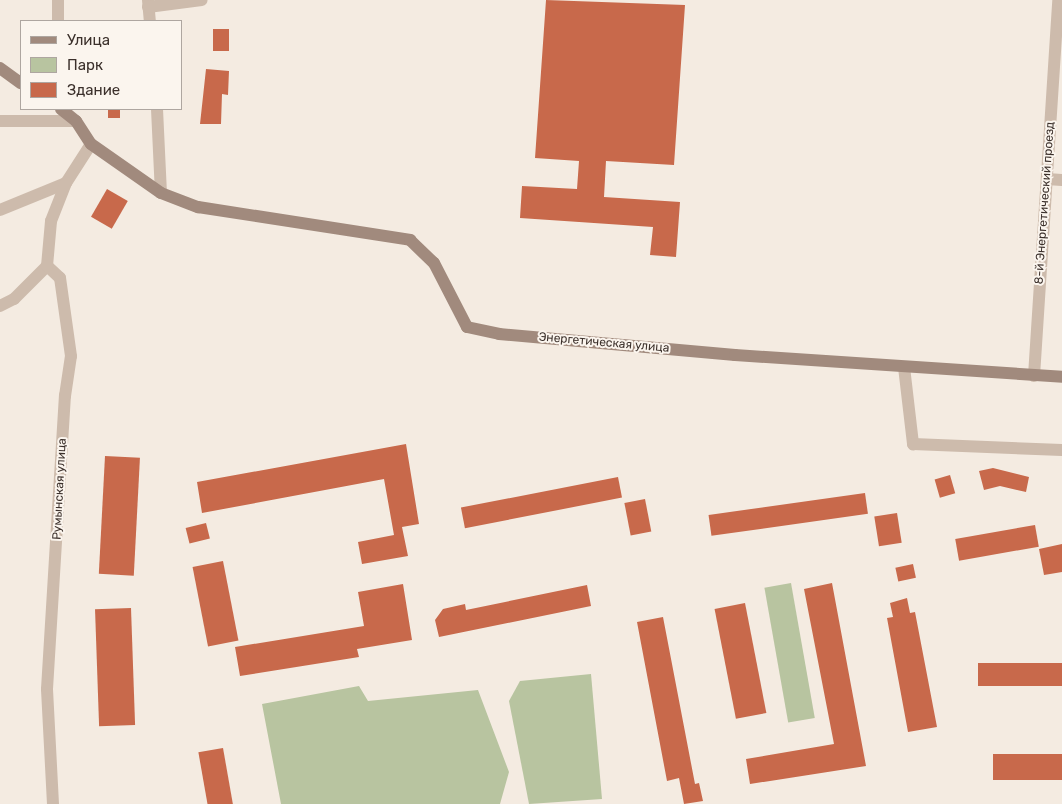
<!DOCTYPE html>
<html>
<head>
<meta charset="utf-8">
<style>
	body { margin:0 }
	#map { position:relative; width:1062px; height:804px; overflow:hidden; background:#f4ebe1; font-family:Rubik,sans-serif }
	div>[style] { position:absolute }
	.green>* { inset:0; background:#b8c4a0; transform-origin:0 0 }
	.building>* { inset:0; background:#c8694b; transform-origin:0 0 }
	.street>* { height:12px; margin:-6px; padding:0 6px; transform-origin:6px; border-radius:6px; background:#cdbbac }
	.secondary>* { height:12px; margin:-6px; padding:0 6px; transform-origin:6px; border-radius:6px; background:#a18a7d }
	span { translate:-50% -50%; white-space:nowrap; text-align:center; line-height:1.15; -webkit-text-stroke:4px #fbf5ee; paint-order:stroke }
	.street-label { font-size:12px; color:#3b302b }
	.legend { position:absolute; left:20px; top:20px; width:162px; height:90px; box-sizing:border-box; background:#fbf5ee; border:1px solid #aea6a0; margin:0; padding:6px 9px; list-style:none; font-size:15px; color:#3b302b }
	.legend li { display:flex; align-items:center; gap:10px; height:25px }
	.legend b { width:25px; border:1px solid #aea6a0 }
</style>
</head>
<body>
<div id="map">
	<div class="green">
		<i style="left:791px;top:583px;width:137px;height:27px;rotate:80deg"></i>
		<i style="clip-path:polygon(591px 674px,602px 799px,529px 804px,509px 701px,520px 681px)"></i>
		<i style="clip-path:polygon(359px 686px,368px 701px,478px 690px,509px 772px,500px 804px,281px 804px,262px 704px)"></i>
	</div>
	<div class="building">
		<i style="clip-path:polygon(546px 0,685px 5px,674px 165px,606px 161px,604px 197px,680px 202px,676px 257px,650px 255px,653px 227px,520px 218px,522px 186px,577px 189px,579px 161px,535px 158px)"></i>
		<i style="left:213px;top:29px;width:16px;height:22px"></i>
		<i style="clip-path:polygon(206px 69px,229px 71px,228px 95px,222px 94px,221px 124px,200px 124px)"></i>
		<i style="left:108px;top:109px;width:12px;height:9px"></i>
		<i style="left:107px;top:189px;width:24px;height:32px;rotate:30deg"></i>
		<i style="clip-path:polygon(406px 444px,419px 524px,402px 527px,408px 556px,362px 564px,358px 542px,394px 535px,384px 479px,202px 513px,197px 482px)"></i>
		<i style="left:105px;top:456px;width:35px;height:118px;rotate:3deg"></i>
		<i style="clip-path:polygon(993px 468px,1029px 477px,1026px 492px,1000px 486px,984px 490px,979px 471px)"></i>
		<i style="left:950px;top:475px;width:19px;height:16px;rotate:74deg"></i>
		<i style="left:618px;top:477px;width:21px;height:160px;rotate:79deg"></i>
		<i style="left:865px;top:493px;width:21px;height:158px;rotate:82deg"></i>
		<i style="left:645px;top:499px;width:33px;height:21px;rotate:79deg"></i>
		<i style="left:897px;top:513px;width:30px;height:23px;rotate:81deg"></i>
		<i style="left:206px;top:523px;width:16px;height:21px;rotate:76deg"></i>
		<i style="left:1035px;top:525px;width:22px;height:81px;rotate:80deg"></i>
		<i style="clip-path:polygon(1062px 544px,1062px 572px,1044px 575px,1039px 549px)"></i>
		<i style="left:223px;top:561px;width:81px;height:31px;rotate:79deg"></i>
		<i style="left:913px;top:564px;width:14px;height:18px;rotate:78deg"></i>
		<i style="clip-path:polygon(832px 583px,866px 766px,750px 784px,746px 759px,834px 744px,804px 589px)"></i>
		<i style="clip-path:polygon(403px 584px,412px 640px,357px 649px,359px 657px,240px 676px,235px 647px,364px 626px,358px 592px)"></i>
		<i style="clip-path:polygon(587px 585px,591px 606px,439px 637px,435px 620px,443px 609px,465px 604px,466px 610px)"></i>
		<i style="clip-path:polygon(907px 598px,910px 613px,915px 612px,937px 727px,908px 732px,887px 618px,893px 617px,890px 603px)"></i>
		<i style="left:745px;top:603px;width:112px;height:31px;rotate:79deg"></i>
		<i style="left:131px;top:608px;width:117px;height:36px;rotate:88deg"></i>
		<i style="clip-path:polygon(663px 617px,695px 784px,699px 783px,703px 801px,684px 804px,679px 778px,667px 781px,637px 622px)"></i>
		<i style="left:1062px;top:663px;width:23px;height:84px;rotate:90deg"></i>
		<i style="left:223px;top:748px;width:57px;height:25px;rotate:80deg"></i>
		<i style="left:1062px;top:754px;width:26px;height:69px;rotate:90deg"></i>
	</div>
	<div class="street">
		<i style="left:58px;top:0;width:21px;rotate:90deg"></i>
		<i style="left:148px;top:0;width:21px;rotate:85deg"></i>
		<i style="left:148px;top:7px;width:54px;rotate:-7.4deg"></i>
		<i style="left:157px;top:109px;width:84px;rotate:87.3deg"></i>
		<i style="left:0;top:121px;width:76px"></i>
		<i style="left:1047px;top:179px;width:15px;rotate:4deg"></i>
		<i style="left:0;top:210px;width:71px;rotate:-22.2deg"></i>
		<i style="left:66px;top:183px;width:46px;rotate:-57.3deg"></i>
		<i style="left:0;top:306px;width:16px;rotate:-27deg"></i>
		<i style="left:14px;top:299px;width:47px;rotate:-45deg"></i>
		<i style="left:904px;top:367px;width:78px;rotate:83.3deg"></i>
		<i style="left:913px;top:444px;width:149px;rotate:2.3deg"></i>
		<i style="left:1034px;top:376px;width:377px;rotate:-86.3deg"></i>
		<i style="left:53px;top:804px;width:115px;rotate:-93deg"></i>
		<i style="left:47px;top:689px;width:294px;rotate:-86.5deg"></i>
		<i style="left:65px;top:396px;width:40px;rotate:-81.5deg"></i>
		<i style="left:71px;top:356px;width:79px;rotate:-98deg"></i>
		<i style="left:60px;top:278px;width:18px;rotate:-137deg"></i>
		<i style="left:47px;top:266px;width:45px;rotate:-84.9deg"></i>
		<i style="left:51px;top:221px;width:41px;rotate:-68.5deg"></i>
	</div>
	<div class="secondary">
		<i style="left:0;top:68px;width:26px;rotate:36deg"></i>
		<i style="left:61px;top:109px;width:19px;rotate:39deg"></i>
		<i style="left:76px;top:121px;width:27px;rotate:57deg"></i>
		<i style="left:91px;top:144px;width:85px;rotate:35deg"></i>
		<i style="left:161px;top:193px;width:40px;rotate:21deg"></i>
		<i style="left:198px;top:207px;width:215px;rotate:8.8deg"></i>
		<i style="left:410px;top:240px;width:33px;rotate:44deg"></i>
		<i style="left:434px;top:263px;width:72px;rotate:62.7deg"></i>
		<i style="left:467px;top:327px;width:33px;rotate:12deg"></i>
		<i style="left:499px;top:334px;width:237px;rotate:5.1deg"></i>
		<i style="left:735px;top:355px;width:328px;rotate:3.8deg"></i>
	</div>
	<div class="street-label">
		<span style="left:1045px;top:203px;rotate:-86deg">8-й Энергетический проезд</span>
		<span style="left:604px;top:343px;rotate:5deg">Энергетическая улица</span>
		<span style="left:60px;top:489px;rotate:-87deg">Румынская улица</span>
	</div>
	<ul class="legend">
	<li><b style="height:6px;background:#a18a7d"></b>Улица</li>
	<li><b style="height:14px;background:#b8c4a0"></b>Парк</li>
	<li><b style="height:14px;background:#c8694b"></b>Здание</li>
	</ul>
</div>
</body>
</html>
